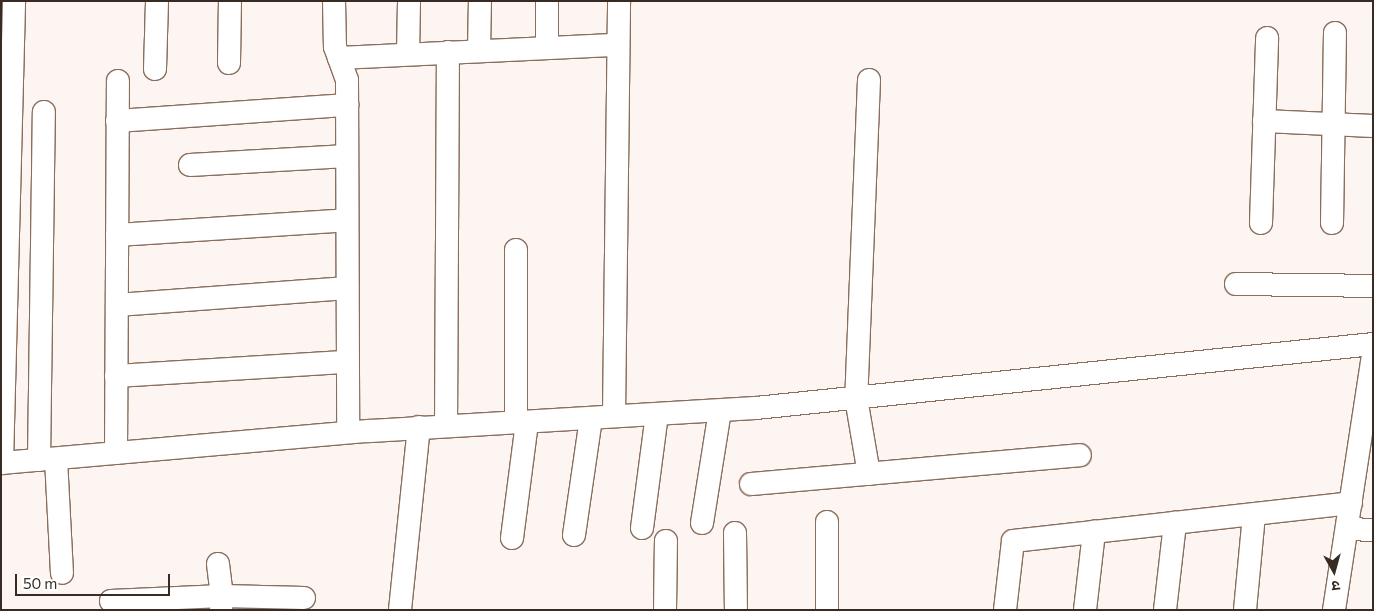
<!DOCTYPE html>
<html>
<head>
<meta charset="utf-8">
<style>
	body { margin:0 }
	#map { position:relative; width:1374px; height:611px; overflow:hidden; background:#fcf5f1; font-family:Commissioner,"Noto Sans Devanagari",sans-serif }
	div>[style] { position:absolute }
	.roads { filter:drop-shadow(1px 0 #896e5c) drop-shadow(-1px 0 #896e5c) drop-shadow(0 1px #896e5c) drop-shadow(0 -1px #896e5c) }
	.minor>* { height:22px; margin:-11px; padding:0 11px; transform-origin:11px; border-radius:11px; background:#fff }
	span { translate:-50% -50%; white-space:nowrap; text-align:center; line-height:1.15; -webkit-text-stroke:5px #fff; paint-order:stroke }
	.frame { position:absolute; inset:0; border:2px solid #372b23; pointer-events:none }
	.north { position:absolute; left:1309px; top:546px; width:50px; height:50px; -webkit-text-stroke:4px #fff; paint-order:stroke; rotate:173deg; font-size:14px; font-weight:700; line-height:20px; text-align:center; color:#372b23 }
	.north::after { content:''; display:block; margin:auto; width:18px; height:22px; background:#372b23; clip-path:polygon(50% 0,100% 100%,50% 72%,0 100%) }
	.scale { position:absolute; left:15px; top:574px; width:155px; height:22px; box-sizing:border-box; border:2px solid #372b23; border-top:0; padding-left:6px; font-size:15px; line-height:18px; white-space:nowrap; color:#372b23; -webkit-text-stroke:4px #fff; paint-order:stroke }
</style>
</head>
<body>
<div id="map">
	<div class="roads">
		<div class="minor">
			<i style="left:334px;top:1px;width:46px;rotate:88.8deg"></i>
			<i style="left:335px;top:47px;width:35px;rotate:70deg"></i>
			<i style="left:347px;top:80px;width:352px;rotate:89.8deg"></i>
			<i style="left:547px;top:48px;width:47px;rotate:-90deg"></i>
			<i style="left:479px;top:51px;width:50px;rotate:-88.9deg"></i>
			<i style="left:408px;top:54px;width:53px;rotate:-88.9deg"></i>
			<i style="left:339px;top:58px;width:279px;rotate:-2.7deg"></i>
			<i style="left:229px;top:63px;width:62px;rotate:-89.1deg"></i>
			<i style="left:155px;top:69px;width:68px;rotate:-88.3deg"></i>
			<i style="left:869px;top:80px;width:318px;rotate:92.3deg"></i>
			<i style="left:856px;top:398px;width:77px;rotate:80.3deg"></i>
			<i style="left:117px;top:121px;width:231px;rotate:-4deg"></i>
			<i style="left:1264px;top:121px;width:109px;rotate:2.6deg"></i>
			<i style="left:190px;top:165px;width:157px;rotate:-3.3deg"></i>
			<i style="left:1261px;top:223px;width:185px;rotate:-88.1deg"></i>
			<i style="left:1332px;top:223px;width:190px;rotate:-89.1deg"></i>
			<i style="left:117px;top:235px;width:230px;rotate:-3.7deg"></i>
			<i style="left:1236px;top:284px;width:137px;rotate:0.8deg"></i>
			<i style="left:117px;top:305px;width:231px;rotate:-4.2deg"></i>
			<i style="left:116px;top:376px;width:232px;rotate:-3.5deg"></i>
			<i style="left:614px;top:416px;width:415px;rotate:-89.3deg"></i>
			<i style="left:516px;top:422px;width:172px;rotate:-90deg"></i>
			<i style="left:446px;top:426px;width:374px;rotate:-89.7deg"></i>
			<i style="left:116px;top:453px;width:372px;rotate:-89.7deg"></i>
			<i style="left:56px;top:459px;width:114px;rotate:87deg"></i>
			<i style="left:39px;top:460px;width:348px;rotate:-89.2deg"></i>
			<i style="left:1px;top:463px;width:369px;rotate:-5deg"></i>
			<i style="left:369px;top:431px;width:388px;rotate:-3.4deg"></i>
			<i style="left:756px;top:408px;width:620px;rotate:-5.92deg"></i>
			<i style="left:2px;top:463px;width:462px;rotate:-88.5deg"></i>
			<i style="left:751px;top:484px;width:330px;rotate:-5deg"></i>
			<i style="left:702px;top:523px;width:113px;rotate:-80.9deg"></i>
			<i style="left:642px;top:528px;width:115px;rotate:-82.5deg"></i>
			<i style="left:1347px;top:529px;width:26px;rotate:2deg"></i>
			<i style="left:735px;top:533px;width:77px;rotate:89.3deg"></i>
			<i style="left:574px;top:535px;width:118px;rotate:-81.7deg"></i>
			<i style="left:512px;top:538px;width:117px;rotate:-82.6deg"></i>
			<i style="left:218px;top:564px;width:32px;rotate:83deg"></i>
			<i style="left:222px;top:596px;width:14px;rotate:94deg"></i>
			<i style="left:111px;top:601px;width:111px;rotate:-2.6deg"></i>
			<i style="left:222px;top:596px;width:82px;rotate:1.4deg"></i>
			<i style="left:400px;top:610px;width:184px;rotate:-84.1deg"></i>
			<i style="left:665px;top:610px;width:69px;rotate:-89.2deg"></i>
			<i style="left:827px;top:610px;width:88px;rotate:-90deg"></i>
			<i style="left:1005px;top:610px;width:69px;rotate:-83.4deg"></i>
			<i style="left:1013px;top:541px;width:340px;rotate:-6.4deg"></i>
			<i style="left:1085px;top:610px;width:79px;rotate:-83.4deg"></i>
			<i style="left:1165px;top:610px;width:88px;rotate:-83.4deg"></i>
			<i style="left:1245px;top:610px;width:96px;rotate:-84.6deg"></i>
			<i style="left:1334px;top:610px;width:259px;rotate:-81.3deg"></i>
		</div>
	</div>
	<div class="frame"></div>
	<div class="north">उ</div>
	<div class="scale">50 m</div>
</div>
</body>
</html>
